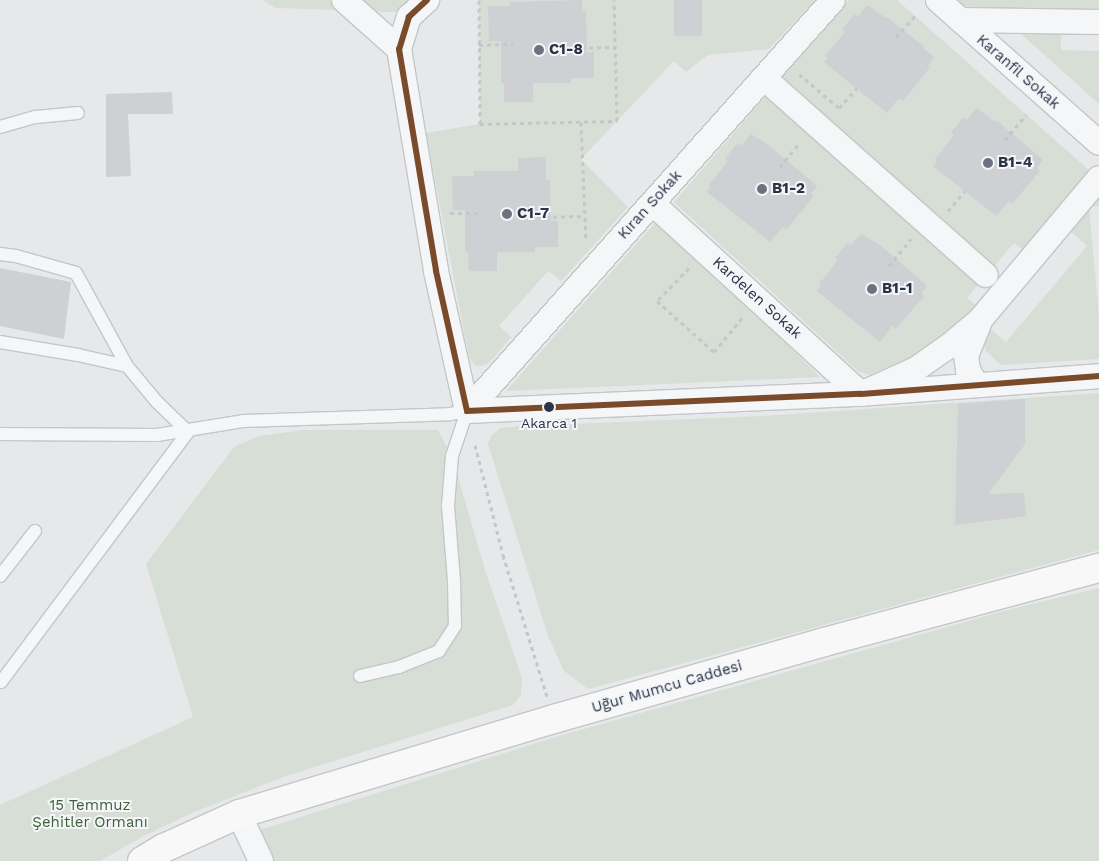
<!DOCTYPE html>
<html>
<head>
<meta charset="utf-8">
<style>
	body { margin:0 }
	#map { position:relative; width:1099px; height:861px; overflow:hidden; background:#e6e8ea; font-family:"Work Sans",sans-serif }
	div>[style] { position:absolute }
	.green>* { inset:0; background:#d6ded6 }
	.building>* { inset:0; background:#ced0d3; transform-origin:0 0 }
	.path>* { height:3px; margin-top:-1.5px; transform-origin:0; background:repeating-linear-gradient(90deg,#c5c6ca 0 4px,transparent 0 8px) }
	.roads { filter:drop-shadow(1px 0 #c4c6c8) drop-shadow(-1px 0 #c4c6c8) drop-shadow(0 1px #c4c6c8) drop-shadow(0 -1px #c4c6c8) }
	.lane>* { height:12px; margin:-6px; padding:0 6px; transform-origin:6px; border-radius:6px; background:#f5f6f7 }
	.street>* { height:24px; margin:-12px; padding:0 12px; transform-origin:12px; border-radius:12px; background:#f5f6f7 }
	.secondary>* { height:28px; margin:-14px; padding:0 14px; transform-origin:14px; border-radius:14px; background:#f8f8f8 }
	.bus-1>* { height:6px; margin:-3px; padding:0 3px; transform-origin:3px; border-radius:3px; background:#7a4b2a }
	.dots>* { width:14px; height:14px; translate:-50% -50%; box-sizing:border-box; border:2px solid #f4f6f9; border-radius:50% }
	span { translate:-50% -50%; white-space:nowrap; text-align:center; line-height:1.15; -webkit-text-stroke:4px #f4f6f9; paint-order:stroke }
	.bus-label { font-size:14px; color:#2b3445 }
	.poi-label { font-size:15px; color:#2b3445; font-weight:700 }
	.left { translate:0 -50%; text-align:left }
	.street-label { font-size:15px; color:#2b3445 }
	.park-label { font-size:15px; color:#3f6138 }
</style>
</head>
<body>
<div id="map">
	<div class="green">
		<i style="clip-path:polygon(262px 0,329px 0,340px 10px,276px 8px)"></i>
		<i style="clip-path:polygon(360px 0,413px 0,395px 12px,379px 12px)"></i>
		<i style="clip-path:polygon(479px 0,815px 0,769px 49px,708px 55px,686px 72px,674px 61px,581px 159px,628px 207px,561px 281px,548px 271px,499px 326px,511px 337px,491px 361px,482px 366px,475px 365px,469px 358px,426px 133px,480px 124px)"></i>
		<i style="clip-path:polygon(849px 0,897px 0,1090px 171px,1024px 251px,1014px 243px,967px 298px,978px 307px,941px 343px,870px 375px,858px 371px,674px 202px)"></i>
		<i style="clip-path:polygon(956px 0,1099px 0,1099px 10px,991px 9px,965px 6px)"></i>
		<i style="clip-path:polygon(1019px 32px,1061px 32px,1061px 50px,1099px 51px,1099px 104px)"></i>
		<i style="clip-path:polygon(1096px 198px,1099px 198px,1099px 206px,1089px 207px,1099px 316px,1099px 359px,1001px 365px,986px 351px,983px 342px,988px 327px,1006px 342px,1087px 246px,1069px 230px)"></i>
		<i style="clip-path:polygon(655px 223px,751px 309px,820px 377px,506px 391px)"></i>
		<i style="clip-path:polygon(1099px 393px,1099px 550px,588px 689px,563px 670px,547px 633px,488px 444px,491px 436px,500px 428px,524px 426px,764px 416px)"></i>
		<i style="clip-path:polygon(304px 430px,438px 430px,452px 456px,485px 570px,522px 678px,521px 695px,513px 705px,286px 776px,194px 812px,142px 837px,100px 861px,0 861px,0 805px,193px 717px,146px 564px,234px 447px,259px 436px)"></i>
		<i style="clip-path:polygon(1099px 588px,1099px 861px,261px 861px,247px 834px,559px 736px,1004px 611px)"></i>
	</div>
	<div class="building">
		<i style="clip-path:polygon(582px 0,582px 11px,586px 11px,587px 52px,594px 52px,594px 78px,571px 78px,571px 83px,533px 83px,533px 102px,504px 102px,504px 83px,501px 83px,501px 41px,489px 41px,488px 6px,510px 6px,510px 2px)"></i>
		<i style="left:674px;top:0;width:28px;height:36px"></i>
		<i style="clip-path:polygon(867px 5px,886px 18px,887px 17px,924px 47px,923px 48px,934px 57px,928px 65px,930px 67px,903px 101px,899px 98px,887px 113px,824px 62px,828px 58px,825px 56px,845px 32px,842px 29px,855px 14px,858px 17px)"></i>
		<i style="clip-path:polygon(172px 92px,173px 114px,128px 114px,131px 176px,106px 177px,106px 94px)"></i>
		<i style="clip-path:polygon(977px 108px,995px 122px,996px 120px,1043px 160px,1037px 168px,1040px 171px,1012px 204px,1009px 201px,996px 216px,933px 166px,937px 161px,935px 159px,954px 135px,951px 132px,964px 117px,967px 120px)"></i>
		<i style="clip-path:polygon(751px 134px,770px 146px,817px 186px,811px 194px,814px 196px,786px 230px,783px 227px,770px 242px,707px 192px,711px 187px,709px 185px,728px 161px,725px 158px,738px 143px,741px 146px)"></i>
		<i style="clip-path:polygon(546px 157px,546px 180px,550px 180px,551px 221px,558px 221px,558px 247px,535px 247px,535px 252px,497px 252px,497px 271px,469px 271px,468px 252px,465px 252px,465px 210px,453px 210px,452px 176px,474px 176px,474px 171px,518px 171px,518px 158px)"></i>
		<i style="clip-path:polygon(861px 234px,880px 245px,927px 286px,921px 294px,924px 296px,896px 329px,892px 326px,880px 342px,817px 291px,821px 286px,819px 284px,838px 260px,835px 258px,848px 243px,851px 245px)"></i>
		<i style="clip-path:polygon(0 268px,71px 282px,64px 339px,0 326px)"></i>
		<i style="clip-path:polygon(1025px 399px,1025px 444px,988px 494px,1024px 493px,1026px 516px,955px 525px,958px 404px)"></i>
	</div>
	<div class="path">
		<i style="left:479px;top:0;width:124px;rotate:89.5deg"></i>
		<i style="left:480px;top:124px;width:137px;rotate:-1.3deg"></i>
		<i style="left:617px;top:121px;width:121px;rotate:-91.4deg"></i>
		<i style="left:896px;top:37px;width:28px;rotate:-48deg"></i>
		<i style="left:479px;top:45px;width:34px;rotate:-2deg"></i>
		<i style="left:573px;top:48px;width:42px;rotate:-1.4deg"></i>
		<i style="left:799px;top:74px;width:52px;rotate:40.4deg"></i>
		<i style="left:839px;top:108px;width:27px;rotate:-48deg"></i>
		<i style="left:581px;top:122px;width:119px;rotate:87.6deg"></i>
		<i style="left:1005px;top:140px;width:33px;rotate:-50deg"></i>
		<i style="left:780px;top:167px;width:32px;rotate:-51deg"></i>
		<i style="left:948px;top:211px;width:26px;rotate:-50deg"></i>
		<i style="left:450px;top:213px;width:27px"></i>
		<i style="left:537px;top:217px;width:47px;rotate:-1.2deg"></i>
		<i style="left:889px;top:266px;width:35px;rotate:-51deg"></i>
		<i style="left:689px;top:268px;width:46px;rotate:134.1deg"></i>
		<i style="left:657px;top:301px;width:76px;rotate:41.8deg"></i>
		<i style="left:714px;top:352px;width:44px;rotate:-50.5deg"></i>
		<i style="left:475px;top:445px;width:114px;rotate:75.7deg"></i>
		<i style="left:503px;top:555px;width:148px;rotate:72.7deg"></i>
	</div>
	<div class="roads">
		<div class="lane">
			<i style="left:0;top:127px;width:37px;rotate:-16deg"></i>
			<i style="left:36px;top:117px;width:42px;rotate:-5.4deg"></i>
			<i style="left:0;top:254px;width:16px;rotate:7deg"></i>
			<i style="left:16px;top:256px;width:62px;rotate:15.8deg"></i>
			<i style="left:76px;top:273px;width:106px;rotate:61.3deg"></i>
			<i style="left:0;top:342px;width:79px;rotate:9.5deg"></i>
			<i style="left:78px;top:355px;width:50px;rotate:12.7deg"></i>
			<i style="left:127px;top:366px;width:47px;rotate:50.2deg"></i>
			<i style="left:157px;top:402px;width:43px;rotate:44.1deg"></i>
			<i style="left:0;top:434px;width:157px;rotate:0.4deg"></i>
			<i style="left:157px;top:435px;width:87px;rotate:-9.2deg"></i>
			<i style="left:243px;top:421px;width:207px;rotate:-1.9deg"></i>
			<i style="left:450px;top:414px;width:17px;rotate:-10deg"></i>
			<i style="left:467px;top:411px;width:47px;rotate:108.4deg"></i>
			<i style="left:452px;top:456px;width:50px;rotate:94.6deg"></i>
			<i style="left:448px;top:506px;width:74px;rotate:85.4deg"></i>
			<i style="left:454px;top:580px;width:46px;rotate:88.8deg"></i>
			<i style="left:455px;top:626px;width:30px;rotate:123deg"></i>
			<i style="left:439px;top:651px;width:43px;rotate:158.2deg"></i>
			<i style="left:399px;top:667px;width:40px;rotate:167deg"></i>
			<i style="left:0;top:576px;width:57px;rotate:-52.1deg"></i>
			<i style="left:0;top:680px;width:2px;rotate:63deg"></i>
			<i style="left:1px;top:682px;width:312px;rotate:-53.2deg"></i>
		</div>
		<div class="street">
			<i style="left:344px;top:0;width:74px;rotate:41.7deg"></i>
			<i style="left:399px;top:49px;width:225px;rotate:80.5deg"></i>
			<i style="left:436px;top:271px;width:143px;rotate:77.5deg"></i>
			<i style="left:938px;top:0;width:215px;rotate:41.6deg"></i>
			<i style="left:960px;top:20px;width:139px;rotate:0.8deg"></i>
			<i style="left:399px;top:49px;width:34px;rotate:-73deg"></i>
			<i style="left:409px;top:17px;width:25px;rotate:-43deg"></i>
			<i style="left:774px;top:87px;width:283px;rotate:41.6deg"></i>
			<i style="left:652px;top:203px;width:283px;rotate:42.4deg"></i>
			<i style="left:861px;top:394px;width:60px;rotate:-24.4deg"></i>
			<i style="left:916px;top:369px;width:39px;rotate:-35deg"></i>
			<i style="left:948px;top:347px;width:42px;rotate:-40.2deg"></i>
			<i style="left:980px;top:320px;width:185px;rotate:-50deg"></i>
			<i style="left:976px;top:384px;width:16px;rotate:-120deg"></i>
			<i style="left:968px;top:370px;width:14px;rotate:-98deg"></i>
			<i style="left:966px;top:356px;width:35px;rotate:-68deg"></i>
			<i style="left:467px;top:411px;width:394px;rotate:-2.5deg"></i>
			<i style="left:861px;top:394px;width:239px;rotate:-4.3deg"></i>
			<i style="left:467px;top:411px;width:550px;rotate:-48.31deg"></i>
			<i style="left:239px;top:814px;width:52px;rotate:64.9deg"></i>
		</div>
		<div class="secondary">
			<i style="left:142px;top:861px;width:26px;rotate:-31deg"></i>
			<i style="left:164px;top:848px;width:82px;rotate:-24.4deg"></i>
			<i style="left:239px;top:814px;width:329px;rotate:-16.8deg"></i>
			<i style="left:554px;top:719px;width:281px;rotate:-15.9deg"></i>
			<i style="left:824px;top:642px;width:285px;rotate:-15.1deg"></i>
		</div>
	</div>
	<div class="bus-1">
		<i style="left:427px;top:0;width:25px;rotate:137deg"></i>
		<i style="left:409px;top:17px;width:34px;rotate:107deg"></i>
		<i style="left:399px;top:49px;width:225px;rotate:80.5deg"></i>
		<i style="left:436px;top:271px;width:143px;rotate:77.5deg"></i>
		<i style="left:467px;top:411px;width:394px;rotate:-2.5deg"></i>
		<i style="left:861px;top:394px;width:239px;rotate:-4.3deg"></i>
	</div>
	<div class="dots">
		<i style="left:539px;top:50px;background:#6c737f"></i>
		<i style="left:988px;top:163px;background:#6c737f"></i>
		<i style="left:762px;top:189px;background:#6c737f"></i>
		<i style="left:507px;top:214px;background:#6c737f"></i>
		<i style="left:872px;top:289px;background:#6c737f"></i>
		<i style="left:549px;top:407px;background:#2b3445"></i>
	</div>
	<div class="bus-label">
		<span style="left:549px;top:423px">Akarca 1</span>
	</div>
	<div class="poi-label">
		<span class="left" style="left:549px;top:50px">C1-8</span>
		<span class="left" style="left:998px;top:163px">B1-4</span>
		<span class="left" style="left:772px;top:189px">B1-2</span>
		<span class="left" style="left:517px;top:214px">C1-7</span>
		<span class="left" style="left:882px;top:289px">B1-1</span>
	</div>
	<div class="street-label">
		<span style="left:1018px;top:72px;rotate:41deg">Karanfil Sokak</span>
		<span style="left:650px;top:205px;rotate:-48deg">Kıran Sokak</span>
		<span style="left:757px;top:298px;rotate:42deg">Kardelen Sokak</span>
		<span style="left:667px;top:687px;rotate:-16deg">Uğur Mumcu Caddesi</span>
	</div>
	<div class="park-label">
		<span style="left:90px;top:814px">15 Temmuz<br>Şehitler Ormanı</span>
	</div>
</div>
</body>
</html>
